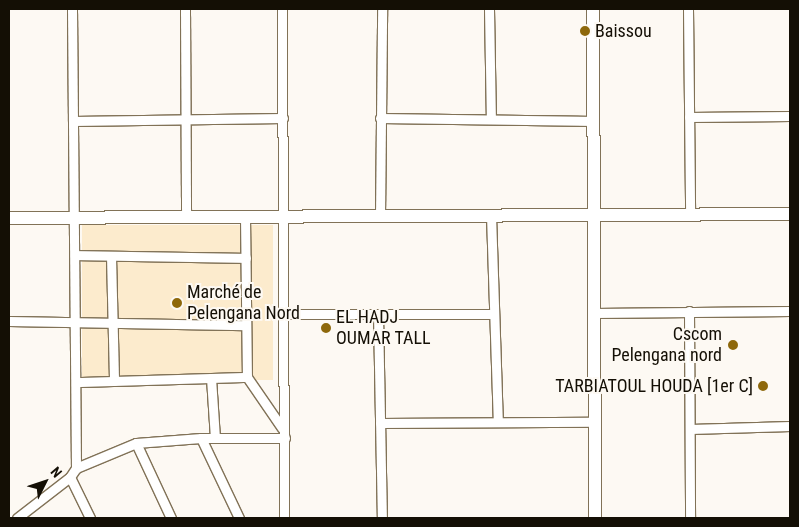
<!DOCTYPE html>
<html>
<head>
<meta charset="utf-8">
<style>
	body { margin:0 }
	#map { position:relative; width:799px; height:527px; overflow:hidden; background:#fdf9f3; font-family:"Roboto Condensed",sans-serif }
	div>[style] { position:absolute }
	.built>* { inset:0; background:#fcebcd; transform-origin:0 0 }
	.roads { filter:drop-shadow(1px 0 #817257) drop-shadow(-1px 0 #817257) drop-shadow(0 1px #817257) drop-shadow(0 -1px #817257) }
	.street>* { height:9px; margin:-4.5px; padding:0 4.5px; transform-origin:4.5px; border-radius:4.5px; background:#fff }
	.secondary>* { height:12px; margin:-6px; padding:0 6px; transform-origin:6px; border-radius:6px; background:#fff }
	.dots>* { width:14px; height:14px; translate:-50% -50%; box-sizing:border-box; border:2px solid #fdf9f3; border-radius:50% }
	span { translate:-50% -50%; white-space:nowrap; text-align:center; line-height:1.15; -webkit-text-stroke:4px #fdf9f3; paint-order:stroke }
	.poi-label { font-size:18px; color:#140f05 }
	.left { translate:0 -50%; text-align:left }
	.right { translate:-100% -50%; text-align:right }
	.frame { position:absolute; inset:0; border:10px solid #140f05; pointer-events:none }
	.north { position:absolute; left:20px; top:457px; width:50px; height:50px; -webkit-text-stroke:4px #fdf9f3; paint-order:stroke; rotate:49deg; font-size:14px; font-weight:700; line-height:20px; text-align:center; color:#140f05 }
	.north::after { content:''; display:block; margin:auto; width:18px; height:22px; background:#140f05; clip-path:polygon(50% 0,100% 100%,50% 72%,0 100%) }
</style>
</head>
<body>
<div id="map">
	<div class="built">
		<i style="left:82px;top:225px;width:191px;height:155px"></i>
	</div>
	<div class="roads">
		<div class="street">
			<i style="left:72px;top:9px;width:459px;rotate:89.5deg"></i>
			<i style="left:185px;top:9px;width:208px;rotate:89.7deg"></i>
			<i style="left:282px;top:9px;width:509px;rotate:89.77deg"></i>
			<i style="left:489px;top:9px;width:110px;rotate:89deg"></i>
			<i style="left:688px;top:9px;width:205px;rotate:89.4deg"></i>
			<i style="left:689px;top:117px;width:101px;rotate:-0.6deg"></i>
			<i style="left:380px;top:118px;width:214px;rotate:0.8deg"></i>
			<i style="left:73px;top:121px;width:210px;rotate:-0.8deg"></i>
			<i style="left:491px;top:215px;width:207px;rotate:88.1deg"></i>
			<i style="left:380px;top:216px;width:207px;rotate:-89.4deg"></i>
			<i style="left:245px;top:217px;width:160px;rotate:89.3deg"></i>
			<i style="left:247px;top:377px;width:62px;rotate:55.5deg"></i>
			<i style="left:75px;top:255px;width:171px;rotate:1deg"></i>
			<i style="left:111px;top:256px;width:125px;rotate:88.6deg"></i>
			<i style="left:689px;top:311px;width:207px;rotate:89.7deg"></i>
			<i style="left:595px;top:313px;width:195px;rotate:-0.6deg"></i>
			<i style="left:282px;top:314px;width:212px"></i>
			<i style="left:378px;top:314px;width:204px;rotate:88.9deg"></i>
			<i style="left:9px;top:321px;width:237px;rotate:1deg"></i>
			<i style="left:211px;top:378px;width:60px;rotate:86.2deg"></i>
			<i style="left:77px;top:382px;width:170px;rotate:-1.7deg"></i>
			<i style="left:380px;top:423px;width:215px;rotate:-0.3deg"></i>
			<i style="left:690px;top:429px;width:100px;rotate:-1.7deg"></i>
			<i style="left:201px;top:438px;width:89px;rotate:64.6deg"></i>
			<i style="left:136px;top:443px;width:83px;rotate:65deg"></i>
			<i style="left:70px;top:477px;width:46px;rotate:64deg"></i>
			<i style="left:17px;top:518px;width:67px;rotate:-37.7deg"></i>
			<i style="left:70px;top:477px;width:11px;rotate:-56deg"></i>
			<i style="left:76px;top:468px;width:65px;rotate:-22.6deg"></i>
			<i style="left:136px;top:443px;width:65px;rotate:-4.4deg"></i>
			<i style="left:201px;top:438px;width:84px"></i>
		</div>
		<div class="secondary">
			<i style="left:593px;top:9px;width:509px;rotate:89.77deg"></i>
			<i style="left:9px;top:218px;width:781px;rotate:-0.29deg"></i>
		</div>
	</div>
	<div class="dots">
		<i style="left:585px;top:31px;background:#8e680b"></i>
		<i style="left:177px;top:303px;background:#8e680b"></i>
		<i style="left:326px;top:328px;background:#8e680b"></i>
		<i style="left:733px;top:345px;background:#8e680b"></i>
		<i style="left:763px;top:386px;background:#8e680b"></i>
	</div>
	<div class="poi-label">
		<span class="left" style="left:595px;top:31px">Baissou</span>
		<span class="left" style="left:187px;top:303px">Marché de<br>Pelengana Nord</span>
		<span class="left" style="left:336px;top:328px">EL HADJ<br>OUMAR TALL</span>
		<span class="right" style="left:722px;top:345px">Cscom<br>Pelengana nord</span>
		<span class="right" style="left:753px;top:386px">TARBIATOUL HOUDA [1er C]</span>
	</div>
	<div class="frame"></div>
	<div class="north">N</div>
</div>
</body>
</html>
